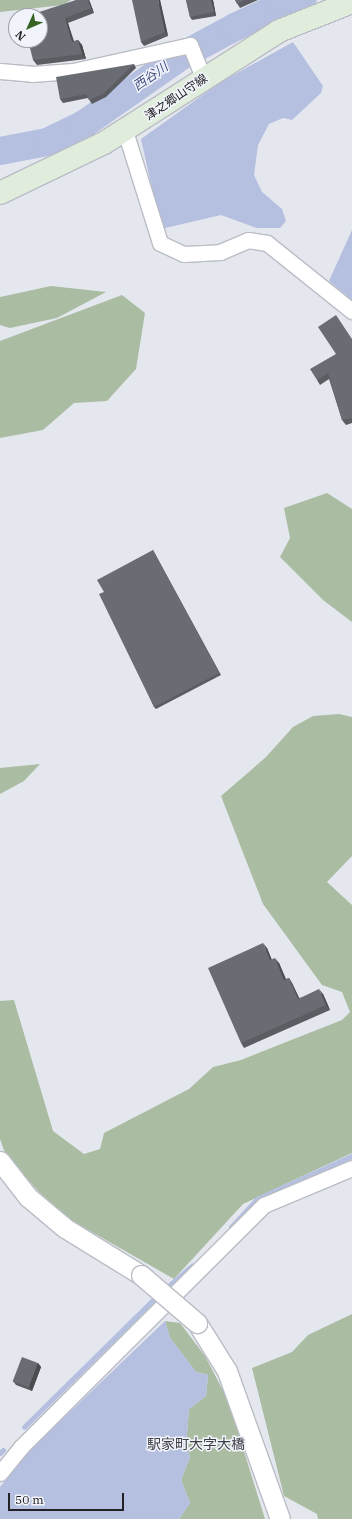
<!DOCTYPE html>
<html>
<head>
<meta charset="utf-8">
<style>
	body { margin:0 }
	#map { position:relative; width:352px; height:1519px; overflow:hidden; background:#e5e7ef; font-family:"IBM Plex Serif","Noto Sans JP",serif }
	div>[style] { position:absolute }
	.green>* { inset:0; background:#aabda3 }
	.water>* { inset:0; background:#b5bfe0 }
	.stream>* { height:4.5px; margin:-2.25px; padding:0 2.25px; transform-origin:2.25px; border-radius:2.25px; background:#b5bfe0 }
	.river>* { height:28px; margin:-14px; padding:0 14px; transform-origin:14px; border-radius:14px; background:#b5bfe0 }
	.roads { filter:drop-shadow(1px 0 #babdc5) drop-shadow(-1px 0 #babdc5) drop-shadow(0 1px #babdc5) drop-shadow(0 -1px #babdc5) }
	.minor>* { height:15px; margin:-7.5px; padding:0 7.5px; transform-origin:7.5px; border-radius:7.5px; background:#fff }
	.tertiary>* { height:19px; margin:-9.5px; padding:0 9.5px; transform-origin:9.5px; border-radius:9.5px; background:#fff }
	.secondary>* { height:22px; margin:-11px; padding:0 11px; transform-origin:11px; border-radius:11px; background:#e1eddc }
	.bridges { filter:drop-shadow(1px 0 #babdc5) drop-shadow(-1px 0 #babdc5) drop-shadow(0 1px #babdc5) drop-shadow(0 -1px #babdc5) }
	.tertiary-bridge>* { height:19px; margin:-9.5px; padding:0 9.5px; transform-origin:9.5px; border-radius:9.5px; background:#fff }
	.wall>* { inset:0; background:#5b5d63 }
	.shaded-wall>* { inset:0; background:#4a4c50 }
	.building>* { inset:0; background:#6a6c73; transform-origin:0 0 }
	span { translate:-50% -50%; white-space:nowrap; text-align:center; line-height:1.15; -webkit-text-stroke:3px #f2f4fc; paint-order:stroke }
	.street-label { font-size:12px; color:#222225 }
	.water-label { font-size:13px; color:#475483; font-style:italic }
	.quarter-label { font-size:14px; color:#3d3f45 }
	.north { position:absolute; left:8px; top:8px; width:40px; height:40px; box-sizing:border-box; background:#f2f4fc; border:1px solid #9fa0a6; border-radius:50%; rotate:225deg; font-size:11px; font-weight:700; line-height:16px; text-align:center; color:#222225 }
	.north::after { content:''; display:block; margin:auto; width:14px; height:18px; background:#376423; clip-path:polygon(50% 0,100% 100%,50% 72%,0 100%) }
	.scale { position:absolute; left:8px; top:1493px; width:116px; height:18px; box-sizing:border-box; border:2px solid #222225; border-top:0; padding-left:5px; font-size:12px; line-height:14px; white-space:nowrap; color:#222225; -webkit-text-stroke:3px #f2f4fc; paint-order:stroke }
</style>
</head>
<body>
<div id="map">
	<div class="green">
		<i style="clip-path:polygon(0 0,71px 0,63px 5px,0 12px)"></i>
		<i style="clip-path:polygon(51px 286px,106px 292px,57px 318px,10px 328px,0 325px,0 297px)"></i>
		<i style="clip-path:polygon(122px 295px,145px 313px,136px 369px,107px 401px,74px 403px,43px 430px,0 438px,0 341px)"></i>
		<i style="clip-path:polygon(327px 493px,352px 509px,352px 622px,323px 600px,280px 557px,290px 538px,284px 508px)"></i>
		<i style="clip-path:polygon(339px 714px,352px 717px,352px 856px,327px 882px,352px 905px,352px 1153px,243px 1204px,174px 1279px,71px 1220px,38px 1191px,5px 1153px,0 1139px,0 1001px,14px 1000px,53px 1131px,84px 1154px,100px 1149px,104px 1133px,189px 1089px,213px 1067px,241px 1060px,342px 1020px,350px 1012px,342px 992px,322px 985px,263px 904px,221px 796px,266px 757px,293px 727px,313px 716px)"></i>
		<i style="clip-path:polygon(40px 764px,24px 781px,0 794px,0 768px)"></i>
		<i style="clip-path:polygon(352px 1314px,352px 1519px,318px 1519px,317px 1514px,284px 1496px,252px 1368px,292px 1352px,308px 1335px)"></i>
		<i style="clip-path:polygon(165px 1321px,180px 1323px,205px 1356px,228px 1400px,265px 1519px,179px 1519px,190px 1503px,181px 1480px,190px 1457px,186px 1445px,189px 1409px,206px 1396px,208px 1375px,196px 1372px,170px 1338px)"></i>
	</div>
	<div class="water">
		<i style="clip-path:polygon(293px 42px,323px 86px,321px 93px,292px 120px,283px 118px,269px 124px,258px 145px,254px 175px,262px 192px,282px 209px,286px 221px,280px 228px,257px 228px,221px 215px,161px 229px,141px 139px,221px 82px)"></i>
		<i style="clip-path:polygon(352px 230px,352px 300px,329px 281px)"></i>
		<i style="clip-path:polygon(165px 1321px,170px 1338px,196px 1372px,208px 1375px,206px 1396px,189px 1409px,186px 1445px,190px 1457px,181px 1480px,190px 1503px,179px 1519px,0 1519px,0 1487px,29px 1451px)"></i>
	</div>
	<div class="stream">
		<i style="left:231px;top:1227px;width:38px;rotate:-47deg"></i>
		<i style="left:257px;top:1199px;width:104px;rotate:-24.4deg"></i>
		<i style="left:164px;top:1290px;width:37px;rotate:-41deg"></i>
		<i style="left:24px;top:1427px;width:190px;rotate:-44.6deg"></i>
		<i style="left:0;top:1453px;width:4px;rotate:-45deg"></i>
	</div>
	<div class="river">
		<i style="left:0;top:151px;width:48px;rotate:-10.8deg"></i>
		<i style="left:47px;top:142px;width:41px;rotate:-25.9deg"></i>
		<i style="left:84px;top:124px;width:121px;rotate:-34.9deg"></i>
		<i style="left:183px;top:55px;width:59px;rotate:-28.3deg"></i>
		<i style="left:235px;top:27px;width:54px;rotate:-25.1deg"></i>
		<i style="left:284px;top:4px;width:19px;rotate:-12deg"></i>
	</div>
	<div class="roads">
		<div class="minor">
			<i style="left:0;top:71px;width:32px;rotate:5deg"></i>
			<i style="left:32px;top:74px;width:41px;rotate:-4.2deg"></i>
			<i style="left:73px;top:71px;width:120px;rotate:-12.5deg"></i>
			<i style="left:190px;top:45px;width:35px;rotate:68deg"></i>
			<i style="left:125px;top:131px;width:117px;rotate:72.6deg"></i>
			<i style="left:160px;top:243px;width:26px;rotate:25deg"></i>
			<i style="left:184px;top:254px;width:36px;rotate:-3deg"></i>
			<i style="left:220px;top:252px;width:30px;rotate:-23deg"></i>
			<i style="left:248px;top:240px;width:19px;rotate:9deg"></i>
			<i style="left:267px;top:243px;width:109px;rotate:38.7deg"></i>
			<i style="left:0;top:1473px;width:33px;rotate:-51deg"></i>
			<i style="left:21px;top:1447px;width:343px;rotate:-44.9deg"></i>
			<i style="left:264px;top:1205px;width:95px;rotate:-22.8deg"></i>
		</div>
		<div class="tertiary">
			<i style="left:0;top:1161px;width:46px;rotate:52.1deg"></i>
			<i style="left:28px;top:1197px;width:48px;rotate:40deg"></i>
			<i style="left:65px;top:1228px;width:89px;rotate:31.7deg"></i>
			<i style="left:197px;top:1323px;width:57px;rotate:58deg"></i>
			<i style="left:227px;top:1371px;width:157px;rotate:70.3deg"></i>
		</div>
		<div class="secondary">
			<i style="left:0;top:193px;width:115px;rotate:-25.7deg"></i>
			<i style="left:104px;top:143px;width:208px;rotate:-32.6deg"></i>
			<i style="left:279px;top:31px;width:79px;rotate:-21.7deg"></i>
		</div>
	</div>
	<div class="bridges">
		<div class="tertiary-bridge">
			<i style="left:141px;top:1275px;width:74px;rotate:40.6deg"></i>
		</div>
	</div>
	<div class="wall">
		<i style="clip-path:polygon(76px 0,89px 0,94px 13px,68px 23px,74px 41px,78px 40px,82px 45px,86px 59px,37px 65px,33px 60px)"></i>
		<i style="clip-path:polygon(160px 0,168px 36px,144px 46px,141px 42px)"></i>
		<i style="clip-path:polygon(186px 0,213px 0,216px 16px,192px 20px,190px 17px)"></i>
		<i style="clip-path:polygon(235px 0,258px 0,240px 8px)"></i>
		<i style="clip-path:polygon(134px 64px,136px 68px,106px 97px,92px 104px,88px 98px,63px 103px,60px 99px)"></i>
		<i style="clip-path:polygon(352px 339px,352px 423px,346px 425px,342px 420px,329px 379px,320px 385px,317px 380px,336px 354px)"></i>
		<i style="clip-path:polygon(153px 550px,221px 675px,156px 709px,154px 707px,104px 592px)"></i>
		<i style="clip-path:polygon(267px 948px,272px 960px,279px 963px,286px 979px,289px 978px,292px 983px,299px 998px,323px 994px,330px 1010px,244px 1048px,241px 1043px)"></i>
		<i style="clip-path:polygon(38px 1363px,41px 1367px,32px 1391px,16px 1385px,13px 1381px)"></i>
	</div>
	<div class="shaded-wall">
		<i style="clip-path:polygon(88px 0,89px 0,90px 2px,94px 13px,91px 8px)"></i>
		<i style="clip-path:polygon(158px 0,160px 0,168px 36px,165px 32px)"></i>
		<i style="clip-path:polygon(211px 0,213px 0,216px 16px,214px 12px)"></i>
		<i style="clip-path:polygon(65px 18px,68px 23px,75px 47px,72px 42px)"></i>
		<i style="clip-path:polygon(78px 40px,82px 45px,86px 59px,82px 54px)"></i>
		<i style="clip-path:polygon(263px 943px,267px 948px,274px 966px,270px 960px)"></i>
		<i style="clip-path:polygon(275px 958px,279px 963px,288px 985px,284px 980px)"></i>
		<i style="clip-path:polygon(289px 978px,292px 983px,302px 1004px,298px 999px)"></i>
		<i style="clip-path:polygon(319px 989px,323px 994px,330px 1010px,326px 1005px)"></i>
		<i style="clip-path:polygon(38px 1363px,41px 1367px,32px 1391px,29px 1387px)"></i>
	</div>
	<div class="building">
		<i style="clip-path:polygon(76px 0,88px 0,91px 8px,65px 18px,72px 42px,78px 40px,82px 54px,33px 60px,28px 40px,40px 40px,40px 16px,27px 16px)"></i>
		<i style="clip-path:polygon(132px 0,158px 0,165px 32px,141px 42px)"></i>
		<i style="clip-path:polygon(186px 0,211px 0,214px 12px,190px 17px)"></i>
		<i style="clip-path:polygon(235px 0,245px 0,237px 4px)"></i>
		<i style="clip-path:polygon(134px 64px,103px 94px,89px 100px,86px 94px,60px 99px,56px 77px)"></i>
		<i style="clip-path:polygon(336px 315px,352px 339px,352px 418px,342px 420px,328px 373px,317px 380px,310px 369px,336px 354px,318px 327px)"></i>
		<i style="clip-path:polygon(153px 550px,219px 673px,154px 707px,99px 594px,104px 592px,97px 580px)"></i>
		<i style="clip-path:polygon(263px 943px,270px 960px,275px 958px,284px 980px,289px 978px,298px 999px,319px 989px,326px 1005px,241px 1043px,208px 968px)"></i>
		<i style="left:22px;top:1357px;width:17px;height:26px;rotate:21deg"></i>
	</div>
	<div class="street-label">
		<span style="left:176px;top:97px;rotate:-34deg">津之郷山守線</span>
	</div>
	<div class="water-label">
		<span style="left:151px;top:77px;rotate:-35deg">西谷川</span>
	</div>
	<div class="quarter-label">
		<span style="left:196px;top:1444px">駅家町大字大橋</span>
	</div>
	<div class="north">N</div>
	<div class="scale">50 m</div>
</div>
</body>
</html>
